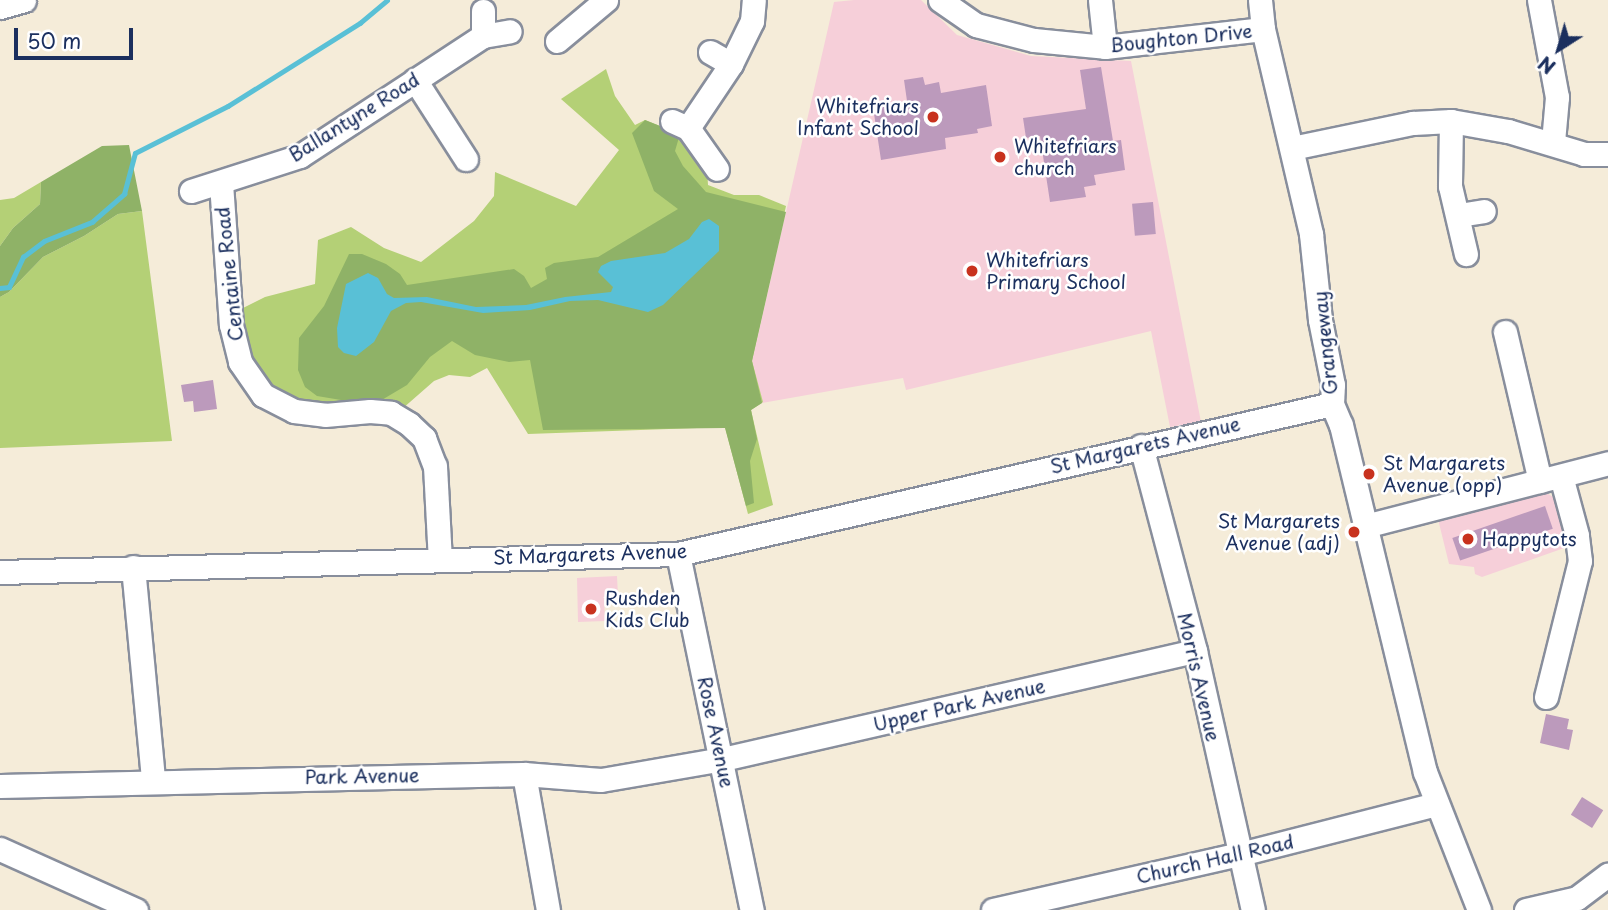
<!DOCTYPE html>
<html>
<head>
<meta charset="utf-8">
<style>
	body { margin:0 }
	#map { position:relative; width:1608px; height:910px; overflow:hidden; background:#f5ecd9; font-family:"Playpen Sans",sans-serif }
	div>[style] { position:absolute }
	.built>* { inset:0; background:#f6cfd9 }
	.green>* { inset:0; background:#b4d076 }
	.forest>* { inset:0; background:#8fb267 }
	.water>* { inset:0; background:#59c0d6 }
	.stream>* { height:4.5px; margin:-2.25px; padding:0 2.25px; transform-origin:2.25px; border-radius:2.25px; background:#59c0d6 }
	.building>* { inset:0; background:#bc9abc; transform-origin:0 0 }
	.roads { filter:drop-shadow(2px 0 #888e9c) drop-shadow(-2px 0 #888e9c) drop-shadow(0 2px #888e9c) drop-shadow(0 -2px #888e9c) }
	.minor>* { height:23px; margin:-11.5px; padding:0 11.5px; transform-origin:11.5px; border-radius:11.5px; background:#fff }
	.dots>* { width:19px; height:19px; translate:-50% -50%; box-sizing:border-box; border:4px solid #fff; border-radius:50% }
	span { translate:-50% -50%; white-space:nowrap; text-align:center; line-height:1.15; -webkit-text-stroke:5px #fff; paint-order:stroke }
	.street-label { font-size:19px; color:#1b2f5e }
	.poi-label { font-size:19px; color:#1b2f5e }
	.right { translate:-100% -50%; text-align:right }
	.left { translate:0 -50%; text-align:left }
	.north { position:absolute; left:1524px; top:14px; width:70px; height:70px; -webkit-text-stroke:5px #fff; paint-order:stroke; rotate:217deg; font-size:19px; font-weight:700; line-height:28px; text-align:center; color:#1b2f5e }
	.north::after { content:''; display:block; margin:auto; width:24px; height:32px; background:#1b2f5e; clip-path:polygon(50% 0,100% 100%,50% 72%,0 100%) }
	.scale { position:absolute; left:14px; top:28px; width:119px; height:32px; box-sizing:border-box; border:4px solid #1b2f5e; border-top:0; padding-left:9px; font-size:21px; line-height:24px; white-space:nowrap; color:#1b2f5e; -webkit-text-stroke:5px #fff; paint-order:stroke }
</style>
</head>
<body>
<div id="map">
	<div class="built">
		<i style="clip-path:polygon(854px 0,921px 0,957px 35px,1031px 56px,1131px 61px,1201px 422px,1170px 427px,1151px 331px,906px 390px,903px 378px,762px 403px,752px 361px,834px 2px)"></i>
		<i style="clip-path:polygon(1541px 490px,1555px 498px,1567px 547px,1482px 577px,1475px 574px,1474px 567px,1449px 564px,1438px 519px,1440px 516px)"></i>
		<i style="clip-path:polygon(617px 576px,618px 596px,604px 597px,605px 621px,578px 622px,577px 578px)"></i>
	</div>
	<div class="green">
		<i style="clip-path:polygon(606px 69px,615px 96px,635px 125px,645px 120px,680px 134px,707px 168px,708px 185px,734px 195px,759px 195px,786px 206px,752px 361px,763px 402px,751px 410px,773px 505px,748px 514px,725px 427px,528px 434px,487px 368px,470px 377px,449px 375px,434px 381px,402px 409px,316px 412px,273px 392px,242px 347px,243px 308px,265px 297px,315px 284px,318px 240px,351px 227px,384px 248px,421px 262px,474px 221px,494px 196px,495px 172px,576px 206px,619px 150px,561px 99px)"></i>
		<i style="clip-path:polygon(41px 182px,40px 204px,13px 228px,0 246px,0 200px,14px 198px)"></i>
		<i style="clip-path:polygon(142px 211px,172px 441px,0 448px,0 297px,9px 292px,43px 257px,84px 236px,118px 214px)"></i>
	</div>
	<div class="forest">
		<i style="clip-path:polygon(645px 120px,680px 134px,675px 151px,683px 166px,706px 192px,786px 212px,752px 361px,762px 403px,751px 410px,757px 439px,750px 461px,754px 503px,746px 506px,725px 428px,543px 430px,530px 360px,509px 362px,475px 355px,452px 341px,430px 357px,407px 385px,380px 401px,359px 403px,317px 396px,305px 387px,298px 370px,299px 338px,324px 306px,349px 254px,362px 254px,386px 264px,400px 274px,407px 285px,514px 269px,524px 276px,531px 288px,547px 279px,545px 268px,554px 263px,598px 257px,678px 209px,654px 191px,632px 133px)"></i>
		<i style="clip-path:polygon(129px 145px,142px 211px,118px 214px,84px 236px,43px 257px,9px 292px,0 297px,0 246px,13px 228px,40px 204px,41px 182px,102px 146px)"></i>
	</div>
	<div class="water">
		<i style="clip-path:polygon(709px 219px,719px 226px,719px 251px,663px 305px,648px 312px,598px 300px,570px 301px,530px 310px,483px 313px,421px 302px,406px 303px,391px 311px,374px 342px,356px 356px,344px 353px,338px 347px,337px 328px,346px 284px,368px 273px,378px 278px,387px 294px,394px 298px,427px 297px,476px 307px,526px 305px,565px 297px,611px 292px,613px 287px,598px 272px,601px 266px,611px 261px,665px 253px,689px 239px,702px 222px)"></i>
	</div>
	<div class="stream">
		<i style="left:0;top:288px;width:9px;rotate:-6deg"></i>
		<i style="left:9px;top:287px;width:33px;rotate:-65deg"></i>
		<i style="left:23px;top:257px;width:26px;rotate:-37deg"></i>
		<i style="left:44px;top:241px;width:52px;rotate:-21.6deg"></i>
		<i style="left:92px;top:222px;width:43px;rotate:-41.2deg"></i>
		<i style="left:124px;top:194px;width:42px;rotate:-75deg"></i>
		<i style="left:135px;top:153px;width:104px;rotate:-26.8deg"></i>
		<i style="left:228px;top:106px;width:156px;rotate:-32.2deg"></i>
		<i style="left:360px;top:23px;width:35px;rotate:-40deg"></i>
	</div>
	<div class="building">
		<i style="clip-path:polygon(1101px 67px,1113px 141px,1121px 140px,1125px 170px,1094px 175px,1096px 185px,1084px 187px,1086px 197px,1050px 202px,1040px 136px,1026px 138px,1023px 118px,1086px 109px,1080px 70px)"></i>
		<i style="clip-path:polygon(923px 77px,925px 85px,939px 82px,941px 93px,986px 85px,992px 126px,977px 129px,978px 133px,945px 138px,946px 149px,881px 160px,873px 107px,907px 101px,904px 80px)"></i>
		<i style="left:1153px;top:202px;width:32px;height:21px;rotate:85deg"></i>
		<i style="clip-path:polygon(213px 380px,217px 409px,194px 412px,193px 401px,184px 402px,181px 385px)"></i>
		<i style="left:1545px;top:506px;width:24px;height:98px;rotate:71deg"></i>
		<i style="clip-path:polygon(1546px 714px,1569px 719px,1567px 729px,1573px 730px,1569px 750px,1540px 743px)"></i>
		<i style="left:1582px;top:797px;width:25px;height:21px;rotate:32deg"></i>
	</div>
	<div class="roads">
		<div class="minor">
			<i style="left:940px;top:0;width:44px;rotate:34.8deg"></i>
			<i style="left:976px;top:25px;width:60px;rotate:14.5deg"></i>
			<i style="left:1034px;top:40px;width:71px;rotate:5.6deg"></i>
			<i style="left:1105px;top:47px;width:159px;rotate:-6.5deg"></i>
			<i style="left:1100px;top:0;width:47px;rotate:83.9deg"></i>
			<i style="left:1260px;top:0;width:29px;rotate:84deg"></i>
			<i style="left:1263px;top:29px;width:211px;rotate:76.8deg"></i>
			<i style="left:1311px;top:234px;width:86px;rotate:84deg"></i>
			<i style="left:1320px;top:320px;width:66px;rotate:78.7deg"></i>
			<i style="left:1333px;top:385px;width:19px;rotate:93deg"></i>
			<i style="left:1332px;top:404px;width:23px;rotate:67deg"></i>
			<i style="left:1341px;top:425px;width:357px;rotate:76.4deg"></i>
			<i style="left:1425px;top:772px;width:148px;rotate:68.6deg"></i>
			<i style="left:1539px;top:0;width:99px;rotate:79.5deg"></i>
			<i style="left:1557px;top:97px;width:45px;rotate:95.1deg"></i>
			<i style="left:0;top:7px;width:25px;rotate:-16deg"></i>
			<i style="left:483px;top:11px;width:25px;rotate:90deg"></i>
			<i style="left:557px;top:41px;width:64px;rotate:-39.9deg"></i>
			<i style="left:710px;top:52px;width:24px;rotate:30deg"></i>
			<i style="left:415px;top:80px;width:94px;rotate:57.2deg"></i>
			<i style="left:672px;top:121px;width:17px;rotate:24deg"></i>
			<i style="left:688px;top:128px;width:50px;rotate:54.7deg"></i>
			<i style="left:1451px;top:121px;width:65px;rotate:90.9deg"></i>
			<i style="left:1450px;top:186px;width:70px;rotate:76.8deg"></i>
			<i style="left:688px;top:128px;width:77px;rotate:-56.1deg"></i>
			<i style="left:731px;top:64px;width:48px;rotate:-64deg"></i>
			<i style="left:752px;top:21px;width:21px;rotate:-85deg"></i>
			<i style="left:1292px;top:148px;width:124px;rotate:-11.7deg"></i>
			<i style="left:1413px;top:123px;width:38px;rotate:-3deg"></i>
			<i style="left:1451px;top:121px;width:58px;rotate:10deg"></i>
			<i style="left:1508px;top:131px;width:79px;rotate:16.8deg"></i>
			<i style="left:1584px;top:154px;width:24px"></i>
			<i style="left:221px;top:183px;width:142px;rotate:86deg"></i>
			<i style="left:231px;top:325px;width:38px;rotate:76deg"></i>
			<i style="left:240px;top:362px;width:40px;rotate:55.1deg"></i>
			<i style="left:263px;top:395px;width:35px;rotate:27deg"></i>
			<i style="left:294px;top:411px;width:31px;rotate:7deg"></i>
			<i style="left:325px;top:415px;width:45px;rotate:-5.1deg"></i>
			<i style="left:370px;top:411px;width:21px;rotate:5deg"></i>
			<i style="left:391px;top:413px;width:21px;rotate:31deg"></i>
			<i style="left:409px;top:424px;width:21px;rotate:43deg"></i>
			<i style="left:424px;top:438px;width:30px;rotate:69deg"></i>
			<i style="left:435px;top:466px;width:94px;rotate:87deg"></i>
			<i style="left:191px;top:191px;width:114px;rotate:-17.8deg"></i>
			<i style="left:300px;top:156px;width:219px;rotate:-33.3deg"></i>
			<i style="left:483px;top:36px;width:27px;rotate:-10deg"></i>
			<i style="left:1459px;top:215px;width:25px;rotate:-9deg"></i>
			<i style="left:1505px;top:332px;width:153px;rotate:76.8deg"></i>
			<i style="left:1141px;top:446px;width:212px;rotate:75.2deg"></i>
			<i style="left:1195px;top:651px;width:265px;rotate:77.4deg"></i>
			<i style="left:1365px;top:526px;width:251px;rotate:-14.5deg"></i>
			<i style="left:678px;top:554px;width:364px;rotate:78.3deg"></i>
			<i style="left:133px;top:567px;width:214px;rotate:84.6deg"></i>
			<i style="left:0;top:572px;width:678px;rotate:-1.52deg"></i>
			<i style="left:678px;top:554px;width:671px;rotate:-12.92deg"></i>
			<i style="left:1546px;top:697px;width:140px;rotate:-76deg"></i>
			<i style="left:1580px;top:561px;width:26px;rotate:-97deg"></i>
			<i style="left:1577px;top:535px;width:61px;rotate:-105.2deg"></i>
			<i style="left:524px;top:774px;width:138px;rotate:80deg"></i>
			<i style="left:0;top:786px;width:524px;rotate:-1.31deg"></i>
			<i style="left:524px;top:774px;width:77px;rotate:4.5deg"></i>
			<i style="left:601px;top:780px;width:124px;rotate:-9.8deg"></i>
			<i style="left:723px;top:759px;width:484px;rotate:-12.9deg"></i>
			<i style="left:0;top:849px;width:149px;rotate:24.2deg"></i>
			<i style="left:993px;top:910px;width:253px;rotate:-12.8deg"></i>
			<i style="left:1240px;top:854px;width:202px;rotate:-14.3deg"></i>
			<i style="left:1526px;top:910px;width:52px;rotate:-13.2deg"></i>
			<i style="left:1577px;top:898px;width:39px;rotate:-37deg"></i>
		</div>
	</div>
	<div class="dots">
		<i style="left:933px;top:117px;background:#c8321e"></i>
		<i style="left:1000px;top:157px;background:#c8321e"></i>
		<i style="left:972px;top:271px;background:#c8321e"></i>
		<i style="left:1369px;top:474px;background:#c8321e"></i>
		<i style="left:1354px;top:532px;background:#c8321e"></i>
		<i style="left:1468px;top:539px;background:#c8321e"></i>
		<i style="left:591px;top:609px;background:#c8321e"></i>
	</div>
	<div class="street-label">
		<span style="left:1181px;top:38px;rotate:-6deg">Boughton Drive</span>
		<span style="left:354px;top:117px;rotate:-32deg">Ballantyne Road</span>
		<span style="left:229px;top:274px;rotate:-96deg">Centaine Road</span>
		<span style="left:1325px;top:343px;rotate:-96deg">Grangeway</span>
		<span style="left:1145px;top:445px;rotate:-13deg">St Margarets Avenue</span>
		<span style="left:590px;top:554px;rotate:-2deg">St Margarets Avenue</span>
		<span style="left:1199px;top:677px;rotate:77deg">Morris Avenue</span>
		<span style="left:959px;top:705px;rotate:-13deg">Upper Park Avenue</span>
		<span style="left:716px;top:732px;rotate:78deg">Rose Avenue</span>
		<span style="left:362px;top:776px;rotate:-1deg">Park Avenue</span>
		<span style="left:1215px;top:859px;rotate:-13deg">Church Hall Road</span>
	</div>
	<div class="poi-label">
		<span class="right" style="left:919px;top:117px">Whitefriars<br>Infant School</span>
		<span class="left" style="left:1014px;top:157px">Whitefriars<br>church</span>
		<span class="left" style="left:986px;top:271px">Whitefriars<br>Primary School</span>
		<span class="left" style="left:1383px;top:474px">St Margarets<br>Avenue (opp)</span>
		<span class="right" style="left:1340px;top:532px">St Margarets<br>Avenue (adj)</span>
		<span class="left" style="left:1482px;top:539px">Happytots</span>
		<span class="left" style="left:605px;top:609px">Rushden<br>Kids Club</span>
	</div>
	<div class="north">N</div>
	<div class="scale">50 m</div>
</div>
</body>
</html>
